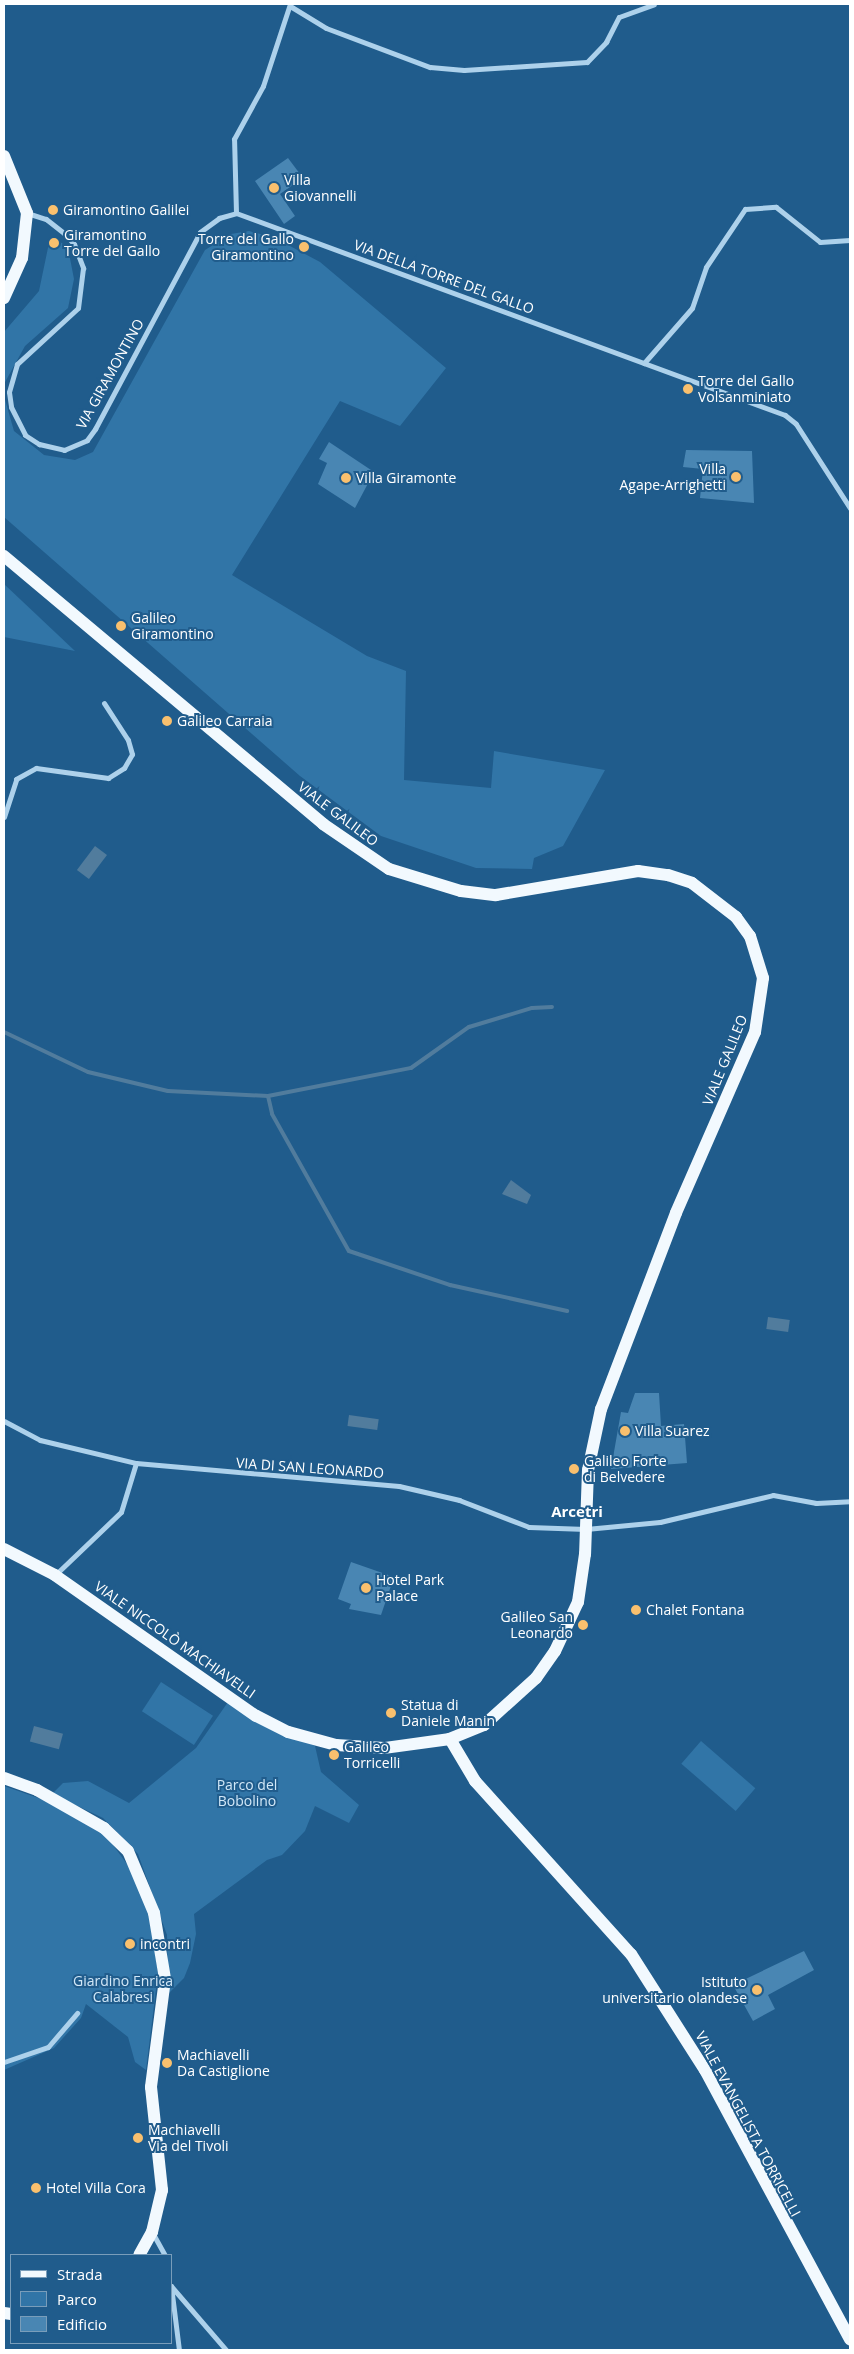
<!DOCTYPE html>
<html>
<head>
<meta charset="utf-8">
<style>
	body { margin:0 }
	#map { position:relative; width:854px; height:2354px; overflow:hidden; background:#205c8c; font-family:"Open Sans",sans-serif }
	div>[style] { position:absolute }
	.green>* { inset:0; background:#3175a7; transform-origin:0 0 }
	.water>* { inset:0; background:#517c9d; transform-origin:0 0 }
	.stream>* { height:4px; margin:-2px; padding:0 2px; transform-origin:2px; border-radius:2px; background:#517c9d }
	.building>* { inset:0; background:#4986b3 }
	.street>* { height:5px; margin:-2.5px; padding:0 2.5px; transform-origin:2.5px; border-radius:2.5px; background:#add1eb }
	.primary>* { height:12px; margin:-6px; padding:0 6px; transform-origin:6px; border-radius:6px; background:#f2f9fe }
	.dots>* { width:14px; height:14px; translate:-50% -50%; box-sizing:border-box; border:2px solid #205c8c; border-radius:50% }
	span { translate:-50% -50%; white-space:nowrap; text-align:center; line-height:1.15; -webkit-text-stroke:4px #205c8c; paint-order:stroke }
	.poi-label { font-size:14px; color:#fff }
	.left { translate:0 -50%; text-align:left }
	.right { translate:-100% -50%; text-align:right }
	.street-label { font-size:14px; color:#fff }
	.park-label { font-size:14px; color:#d2e8f8 }
	.neighbourhood-label { font-size:15px; color:#fff; font-weight:700 }
	.frame { position:absolute; inset:0; border:5px solid #fff; pointer-events:none }
	.legend { position:absolute; left:10px; top:2254px; width:162px; height:90px; box-sizing:border-box; background:#205c8c; border:1px solid #799dba; margin:0; padding:6px 9px; list-style:none; font-size:15px; color:#fff }
	.legend li { display:flex; align-items:center; gap:10px; height:25px }
	.legend b { width:25px; border:1px solid #799dba }
</style>
</head>
<body>
<div id="map">
	<div class="green">
		<i style="clip-path:polygon(249px 231px,275px 238px,320px 262px,446px 368px,400px 426px,340px 401px,232px 575px,367px 656px,406px 671px,404px 780px,491px 788px,494px 751px,605px 770px,563px 846px,534px 858px,532px 869px,476px 868px,381px 836px,300px 776px,4px 517px,4px 396px,14px 431px,44px 455px,75px 460px,93px 452px,205px 250px,231px 234px)"></i>
		<i style="clip-path:polygon(59px 241px,68px 248px,74px 279px,68px 308px,25px 346px,4px 384px,4px 332px,39px 291px,49px 243px)"></i>
		<i style="clip-path:polygon(4px 584px,75px 651px,4px 637px)"></i>
		<i style="left:161px;top:1682px;width:62px;height:35px;rotate:33deg"></i>
		<i style="clip-path:polygon(228px 1702px,315px 1746px,321px 1772px,359px 1805px,349px 1823px,315px 1806px,305px 1831px,282px 1855px,267px 1860px,194px 1914px,196px 1934px,190px 1963px,184px 1978px,168px 1994px,167px 1935px,138px 1854px,103px 1818px,52px 1794px,63px 1783px,88px 1781px,129px 1803px,196px 1748px)"></i>
		<i style="left:701px;top:1741px;width:72px;height:30px;rotate:41deg"></i>
		<i style="clip-path:polygon(4px 1786px,44px 1800px,105px 1834px,135px 1875px,148px 1909px,158px 1973px,146px 2070px,135px 2062px,128px 2037px,86px 2004px,81px 2018px,54px 2048px,4px 2070px)"></i>
	</div>
	<div class="water">
		<i style="left:95px;top:846px;width:15px;height:30px;rotate:37deg"></i>
		<i style="clip-path:polygon(511px 1180px,531px 1195px,527px 1204px,502px 1194px)"></i>
		<i style="left:768px;top:1317px;width:22px;height:12px;rotate:8deg"></i>
		<i style="left:349px;top:1415px;width:30px;height:11px;rotate:8deg"></i>
		<i style="left:34px;top:1726px;width:30px;height:16px;rotate:15deg"></i>
	</div>
	<div class="stream">
		<i style="left:4px;top:1032px;width:93px;rotate:25.5deg"></i>
		<i style="left:88px;top:1072px;width:82px;rotate:13.4deg"></i>
		<i style="left:168px;top:1091px;width:100px;rotate:2.9deg"></i>
		<i style="left:268px;top:1096px;width:146px;rotate:-11.1deg"></i>
		<i style="left:411px;top:1068px;width:71px;rotate:-35.3deg"></i>
		<i style="left:469px;top:1027px;width:66px;rotate:-16.8deg"></i>
		<i style="left:532px;top:1008px;width:20px;rotate:-3deg"></i>
		<i style="left:268px;top:1096px;width:18px;rotate:77deg"></i>
		<i style="left:272px;top:1114px;width:157px;rotate:60.7deg"></i>
		<i style="left:349px;top:1251px;width:107px;rotate:18.6deg"></i>
		<i style="left:450px;top:1285px;width:120px;rotate:12.5deg"></i>
	</div>
	<div class="building">
		<i style="clip-path:polygon(288px 158px,303px 178px,280px 194px,295px 216px,284px 224px,255px 181px)"></i>
		<i style="clip-path:polygon(329px 442px,374px 472px,355px 508px,318px 484px,327px 463px,319px 459px)"></i>
		<i style="clip-path:polygon(686px 450px,752px 451px,754px 503px,700px 498px,703px 469px,683px 467px)"></i>
		<i style="clip-path:polygon(635px 1393px,659px 1393px,661px 1426px,684px 1424px,687px 1463px,611px 1469px,621px 1412px,628px 1413px)"></i>
		<i style="clip-path:polygon(351px 1562px,394px 1577px,381px 1615px,349px 1609px,351px 1604px,338px 1599px)"></i>
		<i style="clip-path:polygon(804px 1951px,814px 1970px,768px 1995px,775px 2009px,753px 2021px,733px 1985px)"></i>
	</div>
	<div class="street">
		<i style="left:290px;top:6px;width:42px;rotate:31.4deg"></i>
		<i style="left:326px;top:28px;width:111px;rotate:20.6deg"></i>
		<i style="left:430px;top:67px;width:34px;rotate:5deg"></i>
		<i style="left:464px;top:70px;width:123px;rotate:-3.7deg"></i>
		<i style="left:587px;top:62px;width:28px;rotate:-46deg"></i>
		<i style="left:606px;top:42px;width:28px;rotate:-63deg"></i>
		<i style="left:619px;top:17px;width:37px;rotate:-20deg"></i>
		<i style="left:27px;top:213px;width:20px;rotate:18deg"></i>
		<i style="left:46px;top:219px;width:23px;rotate:38deg"></i>
		<i style="left:64px;top:233px;width:15px;rotate:48deg"></i>
		<i style="left:74px;top:244px;width:26px;rotate:69deg"></i>
		<i style="left:83px;top:268px;width:40px;rotate:97.1deg"></i>
		<i style="left:78px;top:308px;width:83px;rotate:137.4deg"></i>
		<i style="left:17px;top:364px;width:29px;rotate:106deg"></i>
		<i style="left:9px;top:392px;width:15px;rotate:82deg"></i>
		<i style="left:11px;top:407px;width:31px;rotate:63deg"></i>
		<i style="left:25px;top:435px;width:17px;rotate:33deg"></i>
		<i style="left:39px;top:444px;width:26px;rotate:13deg"></i>
		<i style="left:64px;top:450px;width:25px;rotate:-23deg"></i>
		<i style="left:87px;top:440px;width:14px;rotate:-54deg"></i>
		<i style="left:95px;top:429px;width:223px;rotate:-61.9deg"></i>
		<i style="left:200px;top:232px;width:24px;rotate:-36deg"></i>
		<i style="left:219px;top:218px;width:18px;rotate:-16deg"></i>
		<i style="left:236px;top:213px;width:585px;rotate:20.2deg"></i>
		<i style="left:785px;top:415px;width:14px;rotate:39deg"></i>
		<i style="left:796px;top:424px;width:100px;rotate:57.3deg"></i>
		<i style="left:236px;top:213px;width:74px;rotate:-91.5deg"></i>
		<i style="left:234px;top:139px;width:60px;rotate:-61.3deg"></i>
		<i style="left:263px;top:86px;width:86px;rotate:-71.8deg"></i>
		<i style="left:644px;top:363px;width:73px;rotate:-48.9deg"></i>
		<i style="left:692px;top:308px;width:43px;rotate:-71.1deg"></i>
		<i style="left:706px;top:267px;width:70px;rotate:-56.1deg"></i>
		<i style="left:745px;top:209px;width:31px;rotate:-4deg"></i>
		<i style="left:776px;top:207px;width:56px;rotate:38.5deg"></i>
		<i style="left:820px;top:242px;width:30px;rotate:-4deg"></i>
		<i style="left:4px;top:817px;width:40px;rotate:-72deg"></i>
		<i style="left:16px;top:779px;width:23px;rotate:-29deg"></i>
		<i style="left:36px;top:768px;width:73px;rotate:7.9deg"></i>
		<i style="left:108px;top:778px;width:19px;rotate:-32deg"></i>
		<i style="left:124px;top:768px;width:16px;rotate:-60deg"></i>
		<i style="left:132px;top:754px;width:15px;rotate:-106deg"></i>
		<i style="left:128px;top:740px;width:44px;rotate:-123deg"></i>
		<i style="left:4px;top:1421px;width:41px;rotate:27.8deg"></i>
		<i style="left:40px;top:1440px;width:99px;rotate:13.5deg"></i>
		<i style="left:136px;top:1463px;width:264px;rotate:5deg"></i>
		<i style="left:399px;top:1486px;width:62px;rotate:13.1deg"></i>
		<i style="left:459px;top:1500px;width:75px;rotate:21.1deg"></i>
		<i style="left:529px;top:1527px;width:57px;rotate:2deg"></i>
		<i style="left:586px;top:1529px;width:74px;rotate:-5.4deg"></i>
		<i style="left:660px;top:1522px;width:116px;rotate:-13.4deg"></i>
		<i style="left:773px;top:1495px;width:44px;rotate:10.5deg"></i>
		<i style="left:816px;top:1503px;width:34px;rotate:-3deg"></i>
		<i style="left:55px;top:1575px;width:91px;rotate:-43.7deg"></i>
		<i style="left:121px;top:1512px;width:51px;rotate:-73deg"></i>
		<i style="left:4px;top:2062px;width:46px;rotate:-18.8deg"></i>
		<i style="left:48px;top:2047px;width:45px;rotate:-49.5deg"></i>
		<i style="left:152px;top:2232px;width:26px;rotate:61deg"></i>
		<i style="left:171px;top:2286px;width:84px;rotate:49.3deg"></i>
		<i style="left:171px;top:2286px;width:64px;rotate:82.9deg"></i>
	</div>
	<div class="primary">
		<i style="left:4px;top:156px;width:61px;rotate:68deg"></i>
		<i style="left:27px;top:213px;width:45px;rotate:96.3deg"></i>
		<i style="left:22px;top:258px;width:44px;rotate:114.2deg"></i>
		<i style="left:4px;top:556px;width:417px;rotate:40deg"></i>
		<i style="left:323px;top:824px;width:80px;rotate:34.3deg"></i>
		<i style="left:389px;top:869px;width:75px;rotate:17deg"></i>
		<i style="left:461px;top:891px;width:35px;rotate:7deg"></i>
		<i style="left:496px;top:895px;width:144px;rotate:-9.6deg"></i>
		<i style="left:638px;top:871px;width:30px;rotate:8deg"></i>
		<i style="left:668px;top:875px;width:25px;rotate:18deg"></i>
		<i style="left:692px;top:883px;width:56px;rotate:37.7deg"></i>
		<i style="left:736px;top:917px;width:24px;rotate:54deg"></i>
		<i style="left:750px;top:936px;width:44px;rotate:72.8deg"></i>
		<i style="left:763px;top:978px;width:55px;rotate:98.4deg"></i>
		<i style="left:755px;top:1032px;width:197px;rotate:113.6deg"></i>
		<i style="left:676px;top:1213px;width:210px;rotate:110.9deg"></i>
		<i style="left:601px;top:1409px;width:62px;rotate:102deg"></i>
		<i style="left:588px;top:1470px;width:84px;rotate:92deg"></i>
		<i style="left:585px;top:1554px;width:49px;rotate:98.3deg"></i>
		<i style="left:578px;top:1602px;width:54px;rotate:115.1deg"></i>
		<i style="left:555px;top:1651px;width:33px;rotate:125deg"></i>
		<i style="left:536px;top:1678px;width:70px;rotate:137.9deg"></i>
		<i style="left:484px;top:1725px;width:37px;rotate:158deg"></i>
		<i style="left:450px;top:1739px;width:67px;rotate:172.2deg"></i>
		<i style="left:384px;top:1748px;width:48px;rotate:-176.4deg"></i>
		<i style="left:336px;top:1745px;width:50px;rotate:-164.8deg"></i>
		<i style="left:288px;top:1732px;width:36px;rotate:-153deg"></i>
		<i style="left:256px;top:1716px;width:246px;rotate:-145deg"></i>
		<i style="left:55px;top:1575px;width:57px;rotate:-153deg"></i>
		<i style="left:450px;top:1739px;width:49px;rotate:59.2deg"></i>
		<i style="left:475px;top:1781px;width:233px;rotate:48deg"></i>
		<i style="left:631px;top:1954px;width:138px;rotate:57.5deg"></i>
		<i style="left:705px;top:2070px;width:306px;rotate:61.7deg"></i>
		<i style="left:4px;top:1778px;width:35px;rotate:20deg"></i>
		<i style="left:37px;top:1790px;width:77px;rotate:29.6deg"></i>
		<i style="left:104px;top:1828px;width:33px;rotate:44deg"></i>
		<i style="left:128px;top:1851px;width:67px;rotate:67.2deg"></i>
		<i style="left:154px;top:1913px;width:67px;rotate:80.5deg"></i>
		<i style="left:165px;top:1979px;width:109px;rotate:97.4deg"></i>
		<i style="left:151px;top:2087px;width:104px;rotate:83.9deg"></i>
		<i style="left:162px;top:2190px;width:43px;rotate:103.4deg"></i>
		<i style="left:152px;top:2232px;width:26px;rotate:119deg"></i>
		<i style="left:4px;top:2313px;width:7px;rotate:8deg"></i>
	</div>
	<div class="dots">
		<i style="left:274px;top:188px;background:#f9c06e"></i>
		<i style="left:53px;top:210px;background:#f9c06e"></i>
		<i style="left:54px;top:243px;background:#f9c06e"></i>
		<i style="left:304px;top:247px;background:#f9c06e"></i>
		<i style="left:688px;top:389px;background:#f9c06e"></i>
		<i style="left:736px;top:477px;background:#f9c06e"></i>
		<i style="left:346px;top:478px;background:#f9c06e"></i>
		<i style="left:121px;top:626px;background:#f9c06e"></i>
		<i style="left:167px;top:721px;background:#f9c06e"></i>
		<i style="left:625px;top:1431px;background:#f9c06e"></i>
		<i style="left:574px;top:1469px;background:#f9c06e"></i>
		<i style="left:366px;top:1588px;background:#f9c06e"></i>
		<i style="left:636px;top:1610px;background:#f9c06e"></i>
		<i style="left:583px;top:1625px;background:#f9c06e"></i>
		<i style="left:391px;top:1713px;background:#f9c06e"></i>
		<i style="left:334px;top:1755px;background:#f9c06e"></i>
		<i style="left:130px;top:1944px;background:#f9c06e"></i>
		<i style="left:757px;top:1990px;background:#f9c06e"></i>
		<i style="left:167px;top:2063px;background:#f9c06e"></i>
		<i style="left:138px;top:2138px;background:#f9c06e"></i>
		<i style="left:36px;top:2188px;background:#f9c06e"></i>
	</div>
	<div class="poi-label">
		<span class="left" style="left:284px;top:188px">Villa<br>Giovannelli</span>
		<span class="left" style="left:63px;top:210px">Giramontino Galilei</span>
		<span class="left" style="left:64px;top:243px">Giramontino<br>Torre del Gallo</span>
		<span class="right" style="left:294px;top:247px">Torre del Gallo<br>Giramontino</span>
		<span class="left" style="left:698px;top:389px">Torre del Gallo<br>Volsanminiato</span>
		<span class="right" style="left:726px;top:477px">Villa<br>Agape-Arrighetti</span>
		<span class="left" style="left:356px;top:478px">Villa Giramonte</span>
		<span class="left" style="left:131px;top:626px">Galileo<br>Giramontino</span>
		<span class="left" style="left:177px;top:721px">Galileo Carraia</span>
		<span class="left" style="left:635px;top:1431px">Villa Suarez</span>
		<span class="left" style="left:584px;top:1469px">Galileo Forte<br>di Belvedere</span>
		<span class="left" style="left:376px;top:1588px">Hotel Park<br>Palace</span>
		<span class="left" style="left:646px;top:1610px">Chalet Fontana</span>
		<span class="right" style="left:573px;top:1625px">Galileo San<br>Leonardo</span>
		<span class="left" style="left:401px;top:1713px">Statua di<br>Daniele Manin</span>
		<span class="left" style="left:344px;top:1755px">Galileo<br>Torricelli</span>
		<span class="left" style="left:140px;top:1944px">incontri</span>
		<span class="right" style="left:747px;top:1990px">Istituto<br>universitario olandese</span>
		<span class="left" style="left:177px;top:2063px">Machiavelli<br>Da Castiglione</span>
		<span class="left" style="left:148px;top:2138px">Machiavelli<br>Via del Tivoli</span>
		<span class="left" style="left:46px;top:2188px">Hotel Villa Cora</span>
	</div>
	<div class="street-label">
		<span style="left:444px;top:277px;rotate:20deg">VIA DELLA TORRE DEL GALLO</span>
		<span style="left:110px;top:374px;rotate:-61deg">VIA GIRAMONTINO</span>
		<span style="left:338px;top:814px;rotate:37deg">VIALE GALILEO</span>
		<span style="left:725px;top:1060px;rotate:-68deg">VIALE GALILEO</span>
		<span style="left:310px;top:1468px;rotate:4deg">VIA DI SAN LEONARDO</span>
		<span style="left:175px;top:1640px;rotate:35deg">VIALE NICCOLÒ MACHIAVELLI</span>
		<span style="left:748px;top:2124px;rotate:62deg">VIALE EVANGELISTA TORRICELLI</span>
	</div>
	<div class="park-label">
		<span style="left:247px;top:1793px">Parco del<br>Bobolino</span>
		<span style="left:123px;top:1989px">Giardino Enrica<br>Calabresi</span>
	</div>
	<div class="neighbourhood-label">
		<span style="left:577px;top:1512px">Arcetri</span>
	</div>
	<div class="frame"></div>
	<ul class="legend">
	<li><b style="height:6px;background:#f2f9fe"></b>Strada</li>
	<li><b style="height:14px;background:#3175a7"></b>Parco</li>
	<li><b style="height:14px;background:#4986b3"></b>Edificio</li>
	</ul>
</div>
</body>
</html>
